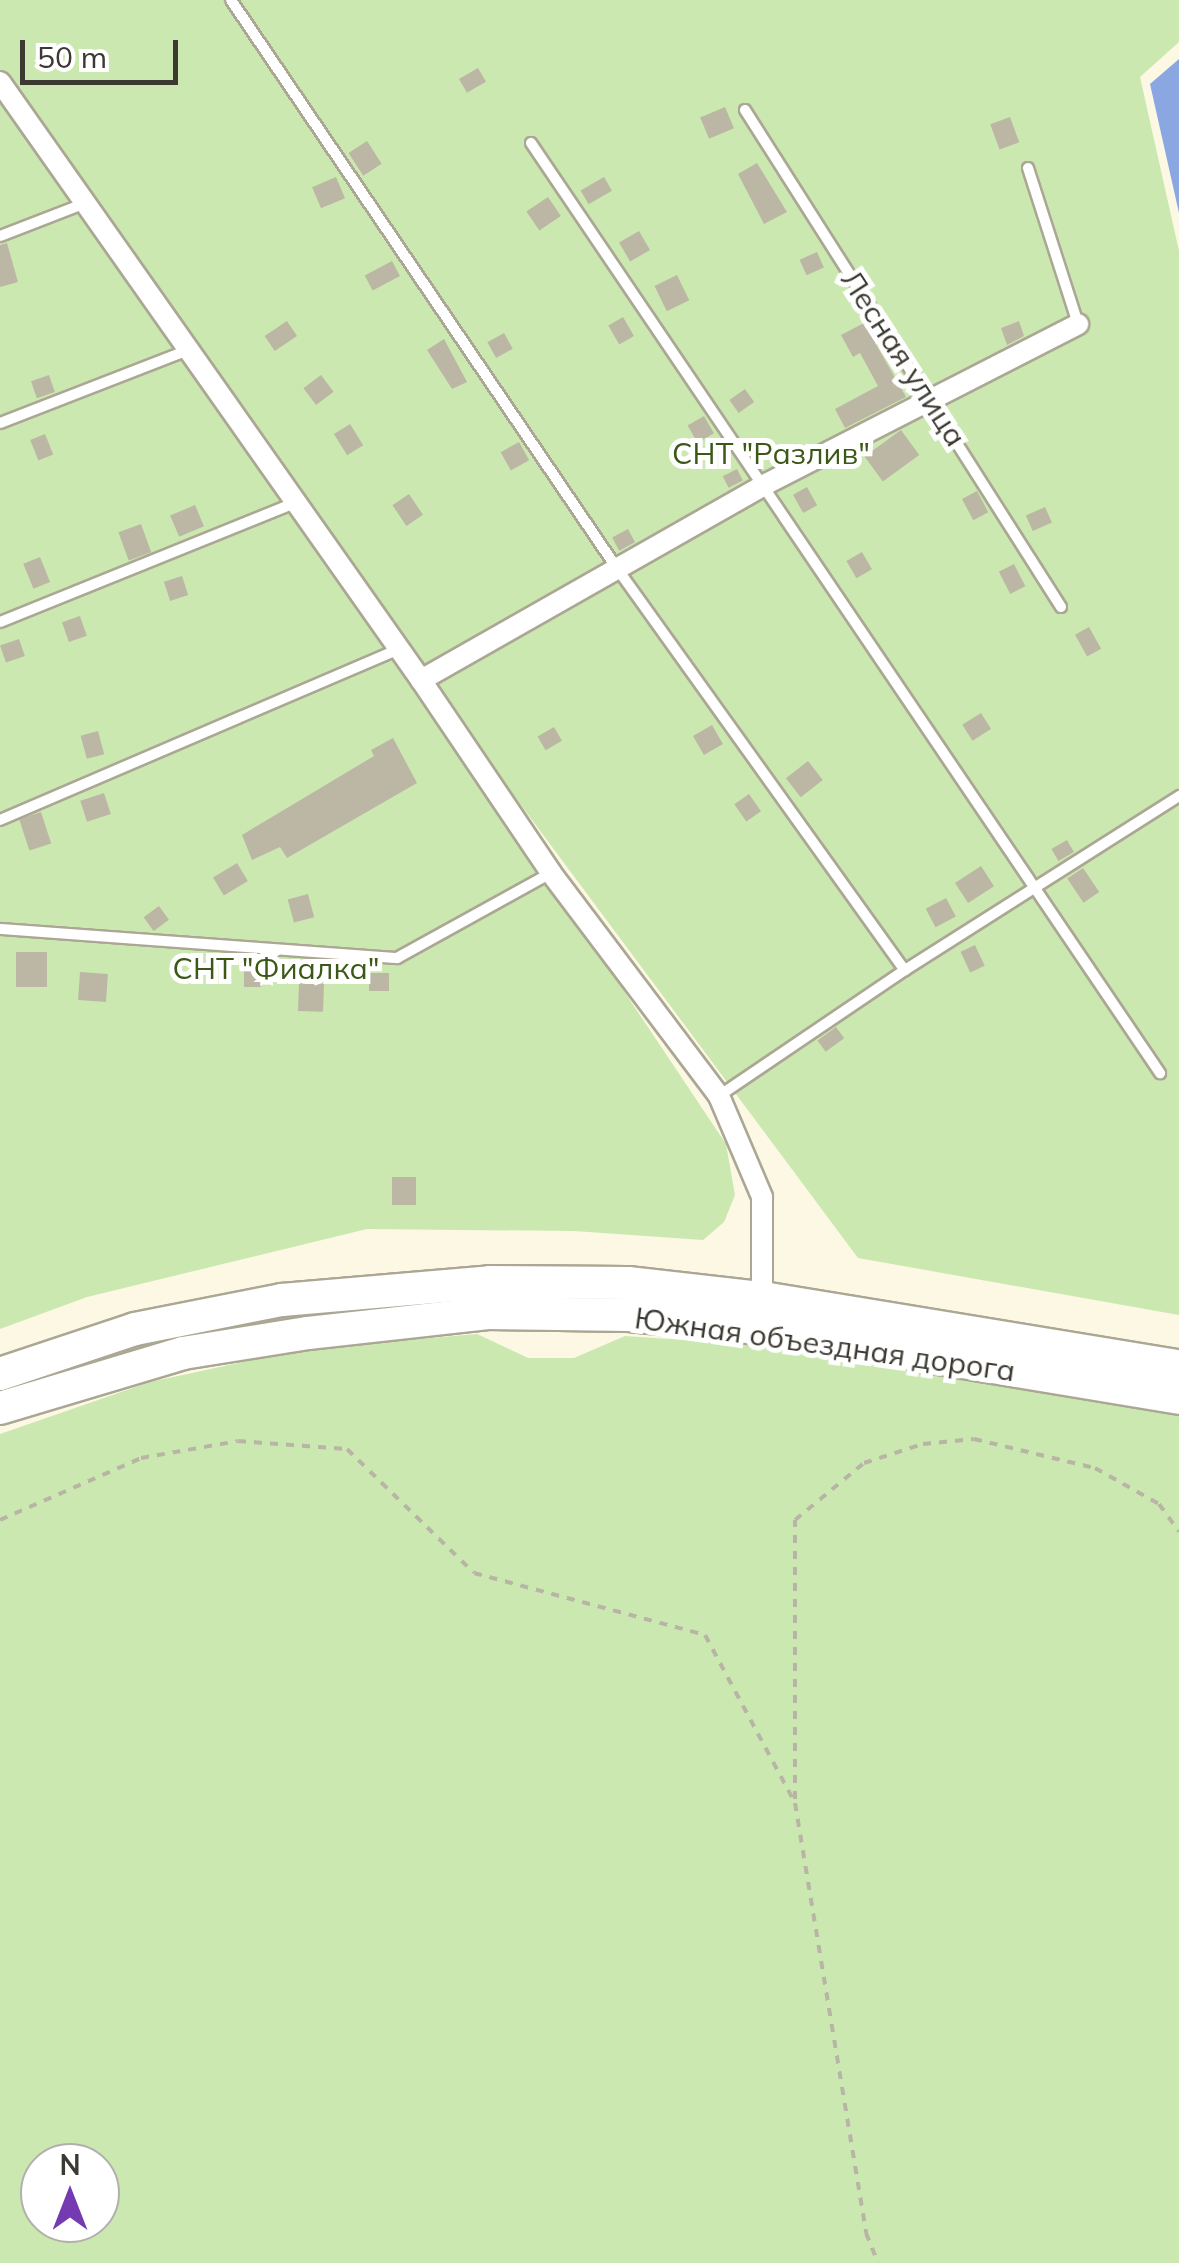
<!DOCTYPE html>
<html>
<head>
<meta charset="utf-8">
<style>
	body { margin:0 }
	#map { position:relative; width:1179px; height:2263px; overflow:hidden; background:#fcf8e4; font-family:Mulish,sans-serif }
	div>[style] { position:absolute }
	.green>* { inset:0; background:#cbe8b0 }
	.water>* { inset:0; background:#8aa7e2 }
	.building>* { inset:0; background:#bcb7a5; transform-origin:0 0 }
	.path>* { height:4px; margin-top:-2px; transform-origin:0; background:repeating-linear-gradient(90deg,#b8b5a5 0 8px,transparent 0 16px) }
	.roads { filter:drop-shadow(2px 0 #aba794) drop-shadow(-2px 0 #aba794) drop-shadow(0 2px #aba794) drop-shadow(0 -2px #aba794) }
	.service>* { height:10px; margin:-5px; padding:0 5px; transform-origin:5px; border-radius:5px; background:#fff }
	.minor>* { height:20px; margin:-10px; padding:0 10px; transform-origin:10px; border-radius:10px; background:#fff }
	.primary>* { height:32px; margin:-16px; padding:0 16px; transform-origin:16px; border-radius:16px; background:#fff }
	span { translate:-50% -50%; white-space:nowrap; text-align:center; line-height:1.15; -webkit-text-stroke:10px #fff; paint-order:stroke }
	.street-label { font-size:30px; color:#3b3931 }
	.park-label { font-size:30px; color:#3b5816 }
	.north { position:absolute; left:20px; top:2143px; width:100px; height:100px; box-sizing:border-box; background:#fff; border:2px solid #b1b0ad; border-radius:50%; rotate:0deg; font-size:28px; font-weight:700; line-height:40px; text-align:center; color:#3b3931 }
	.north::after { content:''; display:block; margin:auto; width:35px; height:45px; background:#733ab1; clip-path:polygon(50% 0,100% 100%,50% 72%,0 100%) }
	.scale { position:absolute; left:20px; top:40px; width:158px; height:45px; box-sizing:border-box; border:5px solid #3b3931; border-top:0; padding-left:12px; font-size:30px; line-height:35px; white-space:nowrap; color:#3b3931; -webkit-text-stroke:8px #fff; paint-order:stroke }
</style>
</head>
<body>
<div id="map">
	<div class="green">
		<i style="clip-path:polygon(0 0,1179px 0,1179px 42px,1140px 77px,1179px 251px,1179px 1315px,858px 1258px,314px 527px,726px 1144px,735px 1195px,724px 1222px,703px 1240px,574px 1231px,367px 1229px,87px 1297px,0 1329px)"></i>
		<i style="clip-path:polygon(evenodd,477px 1334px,528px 1358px,574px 1358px,625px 1336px,777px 1346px,1179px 1416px,1179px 2263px,0 2263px,0 1434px,150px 1382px,303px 1349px,477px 1334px,40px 2163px,100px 2163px,100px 2223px,40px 2223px,40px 2163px)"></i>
	</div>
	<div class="water">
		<i style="clip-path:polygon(1179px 59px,1179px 213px,1150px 84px)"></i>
	</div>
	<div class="building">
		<i style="left:478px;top:68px;width:16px;height:22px;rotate:60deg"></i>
		<i style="left:725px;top:107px;width:23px;height:27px;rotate:67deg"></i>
		<i style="left:1010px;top:117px;width:27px;height:21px;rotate:70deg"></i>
		<i style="left:367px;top:141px;width:27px;height:22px;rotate:57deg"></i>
		<i style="clip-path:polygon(757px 163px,787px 212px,764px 224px,738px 174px)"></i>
		<i style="left:336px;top:177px;width:23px;height:26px;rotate:67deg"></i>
		<i style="left:604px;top:177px;width:16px;height:27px;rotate:60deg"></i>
		<i style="left:548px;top:197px;width:23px;height:26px;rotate:56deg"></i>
		<i style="left:639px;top:231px;width:22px;height:23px;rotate:60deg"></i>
		<i style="clip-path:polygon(7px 243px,18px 282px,0 287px,0 245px)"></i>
		<i style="left:817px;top:252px;width:17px;height:19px;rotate:66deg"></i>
		<i style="left:392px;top:261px;width:17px;height:31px;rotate:62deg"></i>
		<i style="left:677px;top:275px;width:28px;height:25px;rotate:64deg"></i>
		<i style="left:623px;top:317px;width:22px;height:17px;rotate:60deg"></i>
		<i style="left:287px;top:321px;width:18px;height:27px;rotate:56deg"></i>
		<i style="clip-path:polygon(1019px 321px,1024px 336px,1007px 345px,1001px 328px)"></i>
		<i style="clip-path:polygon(864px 323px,906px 397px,845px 428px,835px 409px,878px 386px,860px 353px,853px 357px,841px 335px)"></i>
		<i style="left:504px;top:333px;width:18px;height:19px;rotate:61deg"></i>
		<i style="clip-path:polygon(444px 339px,467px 382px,452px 389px,427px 350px)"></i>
		<i style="left:49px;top:375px;width:18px;height:19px;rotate:71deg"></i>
		<i style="left:321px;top:375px;width:21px;height:22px;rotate:53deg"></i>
		<i style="left:745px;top:389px;width:16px;height:19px;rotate:55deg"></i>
		<i style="left:704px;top:416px;width:20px;height:19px;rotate:60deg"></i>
		<i style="left:350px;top:424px;width:25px;height:19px;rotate:58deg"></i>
		<i style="left:901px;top:430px;width:31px;height:45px;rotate:54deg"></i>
		<i style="left:45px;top:434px;width:22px;height:16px;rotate:68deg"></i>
		<i style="left:519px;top:442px;width:21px;height:21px;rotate:61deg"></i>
		<i style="left:737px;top:469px;width:13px;height:16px;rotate:63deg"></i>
		<i style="left:807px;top:487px;width:21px;height:16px;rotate:61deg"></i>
		<i style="left:977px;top:491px;width:24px;height:17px;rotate:62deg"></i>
		<i style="left:409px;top:494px;width:25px;height:20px;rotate:56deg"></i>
		<i style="left:195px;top:505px;width:23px;height:27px;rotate:67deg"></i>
		<i style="left:1045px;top:507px;width:17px;height:21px;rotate:66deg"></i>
		<i style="left:141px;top:524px;width:30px;height:24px;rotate:70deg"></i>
		<i style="left:628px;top:529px;width:15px;height:18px;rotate:62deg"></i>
		<i style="left:862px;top:552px;width:20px;height:18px;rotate:60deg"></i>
		<i style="left:40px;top:557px;width:27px;height:18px;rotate:68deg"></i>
		<i style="left:1014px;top:564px;width:25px;height:17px;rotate:63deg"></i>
		<i style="left:182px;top:576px;width:20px;height:19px;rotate:72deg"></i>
		<i style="left:80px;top:616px;width:21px;height:19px;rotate:71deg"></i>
		<i style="left:1089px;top:627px;width:25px;height:16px;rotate:61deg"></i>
		<i style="left:19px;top:639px;width:18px;height:20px;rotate:71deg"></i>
		<i style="left:981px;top:713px;width:19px;height:22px;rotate:58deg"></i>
		<i style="left:712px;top:725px;width:22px;height:22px;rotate:60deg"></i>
		<i style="left:554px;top:727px;width:16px;height:19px;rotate:60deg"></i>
		<i style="left:98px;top:731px;width:24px;height:18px;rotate:75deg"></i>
		<i style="clip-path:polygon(393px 738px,417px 783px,287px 858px,280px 847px,252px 860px,242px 835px,374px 756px,371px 750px)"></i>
		<i style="left:808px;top:761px;width:24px;height:28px;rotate:52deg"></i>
		<i style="left:104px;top:793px;width:22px;height:25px;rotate:72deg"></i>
		<i style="left:749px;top:794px;width:21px;height:18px;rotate:55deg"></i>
		<i style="left:41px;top:812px;width:33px;height:23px;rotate:72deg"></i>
		<i style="left:1067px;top:840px;width:14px;height:18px;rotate:60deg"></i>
		<i style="left:237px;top:863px;width:21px;height:28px;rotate:59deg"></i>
		<i style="left:981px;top:866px;width:24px;height:31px;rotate:57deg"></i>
		<i style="left:1083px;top:868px;width:29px;height:19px;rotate:56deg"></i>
		<i style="left:308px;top:894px;width:24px;height:21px;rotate:75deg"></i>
		<i style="left:946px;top:898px;width:21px;height:23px;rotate:62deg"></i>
		<i style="left:159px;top:906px;width:17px;height:19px;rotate:54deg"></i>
		<i style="left:975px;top:945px;width:23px;height:16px;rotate:65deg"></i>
		<i style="left:16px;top:952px;width:31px;height:35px"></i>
		<i style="left:244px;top:966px;width:17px;height:21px"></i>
		<i style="left:80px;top:972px;width:28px;height:28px;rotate:4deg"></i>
		<i style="left:369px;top:973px;width:20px;height:18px"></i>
		<i style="left:299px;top:983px;width:25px;height:28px;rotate:2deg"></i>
		<i style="left:836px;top:1027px;width:14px;height:23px;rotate:54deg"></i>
		<i style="left:392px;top:1177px;width:24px;height:28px"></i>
	</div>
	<div class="path">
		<i style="left:0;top:1520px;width:154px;rotate:-23.7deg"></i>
		<i style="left:141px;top:1458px;width:98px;rotate:-9.9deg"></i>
		<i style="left:238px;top:1441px;width:109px;rotate:4.2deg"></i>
		<i style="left:347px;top:1449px;width:177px;rotate:44.3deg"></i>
		<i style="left:474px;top:1573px;width:239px;rotate:15deg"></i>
		<i style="left:705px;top:1635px;width:191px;rotate:61.8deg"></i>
		<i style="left:795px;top:1803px;width:436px;rotate:80.6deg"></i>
		<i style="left:866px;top:2233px;width:32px;rotate:68deg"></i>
		<i style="left:795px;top:1799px;width:279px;rotate:-90deg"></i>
		<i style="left:795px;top:1520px;width:89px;rotate:-39.6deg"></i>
		<i style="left:864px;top:1463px;width:62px;rotate:-17.9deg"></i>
		<i style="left:923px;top:1444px;width:51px;rotate:-5.6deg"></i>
		<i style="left:974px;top:1439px;width:124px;rotate:13.5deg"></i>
		<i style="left:1095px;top:1468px;width:73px;rotate:29.4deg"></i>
		<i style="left:1159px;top:1504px;width:34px;rotate:54deg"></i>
	</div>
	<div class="roads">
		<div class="service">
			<i style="left:231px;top:0;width:685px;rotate:55.82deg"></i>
			<i style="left:616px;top:567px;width:496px;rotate:54.4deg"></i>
			<i style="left:905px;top:970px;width:225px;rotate:145.9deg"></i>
			<i style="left:745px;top:110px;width:589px;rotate:57.55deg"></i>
			<i style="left:531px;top:143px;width:1123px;rotate:55.93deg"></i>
			<i style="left:1028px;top:168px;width:164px;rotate:72.2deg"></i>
			<i style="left:0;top:236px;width:94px;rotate:-21.1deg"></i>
			<i style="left:0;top:423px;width:202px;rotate:-21.2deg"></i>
			<i style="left:0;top:622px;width:318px;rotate:-22deg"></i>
			<i style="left:0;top:820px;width:432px;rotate:-23.2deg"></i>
			<i style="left:0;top:929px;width:398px;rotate:4.2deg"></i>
			<i style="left:397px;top:958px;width:176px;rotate:-28.9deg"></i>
			<i style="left:905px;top:970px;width:325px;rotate:-32.4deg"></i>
		</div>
		<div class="minor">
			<i style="left:0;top:82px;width:731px;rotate:54.85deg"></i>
			<i style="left:421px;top:680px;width:233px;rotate:56deg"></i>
			<i style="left:551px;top:873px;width:279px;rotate:53deg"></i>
			<i style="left:719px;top:1096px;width:110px;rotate:66.9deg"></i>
			<i style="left:762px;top:1197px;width:101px;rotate:90deg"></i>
			<i style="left:421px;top:680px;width:395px;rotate:-29.6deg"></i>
			<i style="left:764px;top:485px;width:353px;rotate:-27.1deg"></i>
		</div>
		<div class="primary">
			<i style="left:0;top:1374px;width:142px;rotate:-18.4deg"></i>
			<i style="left:135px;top:1329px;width:150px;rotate:-11.2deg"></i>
			<i style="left:282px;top:1300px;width:209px;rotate:-4.9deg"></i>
			<i style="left:490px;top:1282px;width:138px;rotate:0.4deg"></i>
			<i style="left:628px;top:1283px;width:135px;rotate:6.4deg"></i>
			<i style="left:762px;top:1298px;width:423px;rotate:9.3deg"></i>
			<i style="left:0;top:1408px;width:191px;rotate:-16.7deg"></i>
			<i style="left:183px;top:1353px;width:127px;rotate:-9.1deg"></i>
			<i style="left:308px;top:1333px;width:181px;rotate:-6.3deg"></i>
			<i style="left:488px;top:1313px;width:141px;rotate:0.8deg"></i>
			<i style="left:629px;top:1315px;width:130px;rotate:5.8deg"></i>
			<i style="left:758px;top:1328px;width:427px;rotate:9.4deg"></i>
		</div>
	</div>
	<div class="street-label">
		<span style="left:904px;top:358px;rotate:57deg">Лесная улица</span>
		<span style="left:825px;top:1344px;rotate:8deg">Южная объездная дорога</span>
	</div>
	<div class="park-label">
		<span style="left:771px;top:453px">СНТ "Разлив"</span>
		<span style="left:276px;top:968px">СНТ "Фиалка"</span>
	</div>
	<div class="north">N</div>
	<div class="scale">50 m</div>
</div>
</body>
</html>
